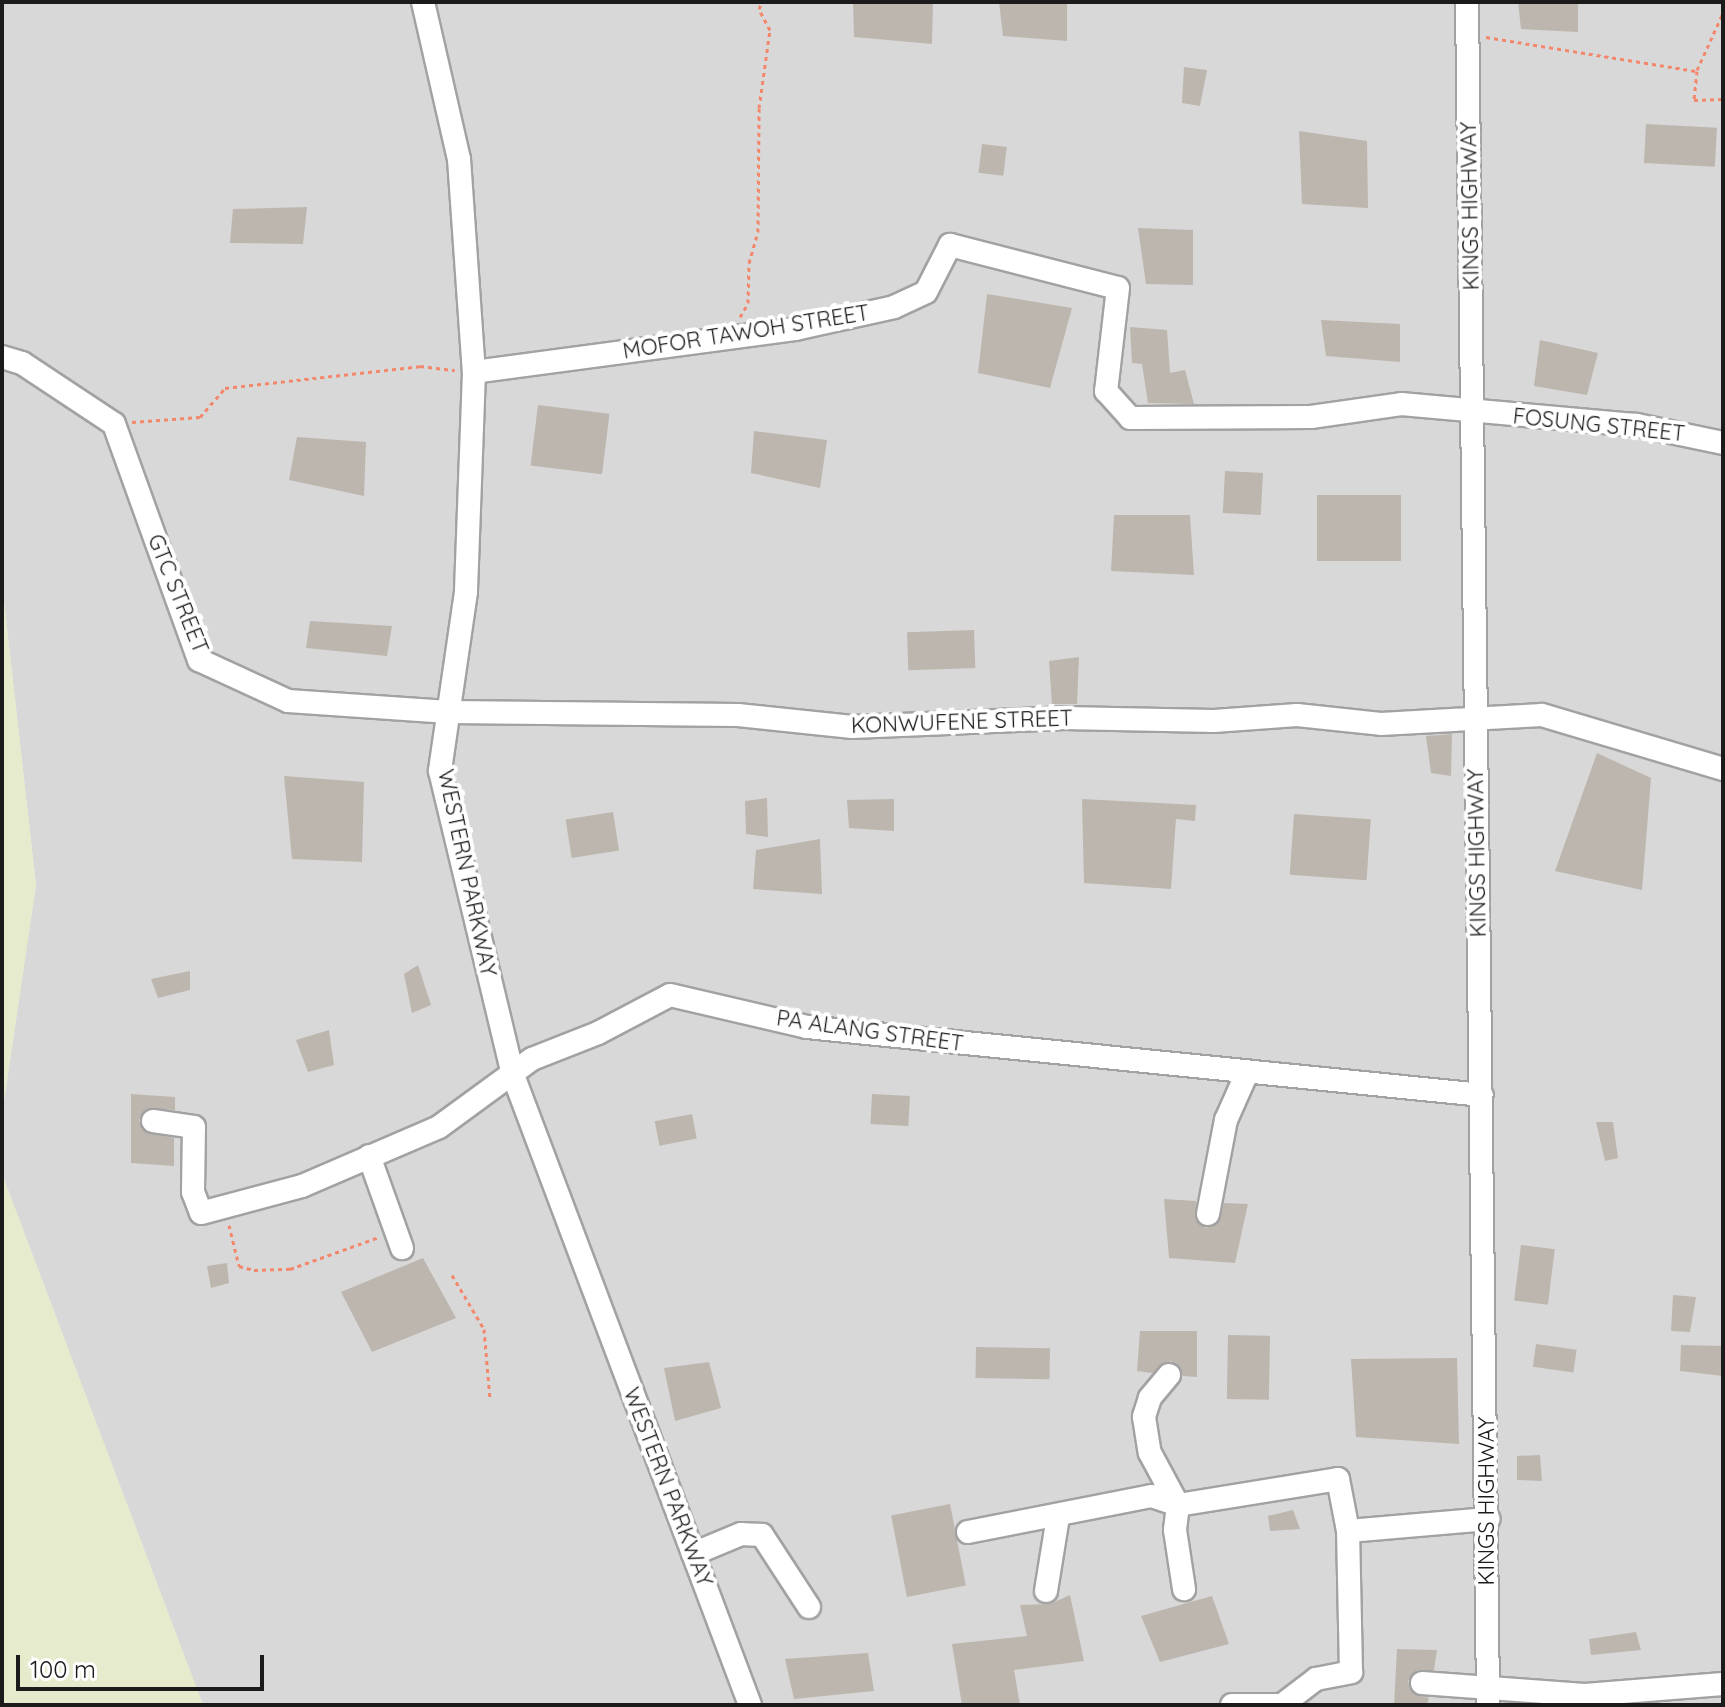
<!DOCTYPE html>
<html>
<head>
<meta charset="utf-8">
<style>
	body { margin:0 }
	#map { position:relative; width:1725px; height:1707px; overflow:hidden; background:#ece9e1; font-family:Quicksand,sans-serif }
	div>[style] { position:absolute }
	.residential>* { inset:0; background:#d9d8d8 }
	.farmland>* { inset:0; background:#e5ebcc }
	.building>* { inset:0; background:#bcb6ae; transform-origin:0 0 }
	.path>* { height:3px; margin-top:-1.5px; transform-origin:0; background:repeating-linear-gradient(90deg,#f2876c 0 4px,transparent 0 8px) }
	.roads { filter:drop-shadow(2px 0 #a2a2a2) drop-shadow(-2px 0 #a2a2a2) drop-shadow(0 2px #a2a2a2) drop-shadow(0 -2px #a2a2a2) }
	.minor>* { height:22px; margin:-11px; padding:0 11px; transform-origin:11px; border-radius:11px; background:#fff }
	span { translate:-50% -50%; white-space:nowrap; text-align:center; line-height:1.15; -webkit-text-stroke:8px #fff; paint-order:stroke }
	.street-label { font-size:22px; color:#1b1b1b }
	.frame { position:absolute; inset:0; border:4px solid #1b1b1b; pointer-events:none }
	.scale { position:absolute; left:16px; top:1655px; width:248px; height:36px; box-sizing:border-box; border:4px solid #1b1b1b; border-top:0; padding-left:10px; font-size:24px; line-height:28px; white-space:nowrap; color:#1b1b1b; -webkit-text-stroke:6px #fff; paint-order:stroke }
</style>
</head>
<body>
<div id="map">
	<div class="residential">
		<i style="clip-path:polygon(2px 2px,1723px 2px,1723px 1705px,203px 1705px,2px 1174px,2px 1114px,36px 885px,2px 584px)"></i>
	</div>
	<div class="farmland">
		<i style="clip-path:polygon(2px 584px,36px 885px,2px 1115px)"></i>
		<i style="clip-path:polygon(2px 1174px,203px 1705px,2px 1705px)"></i>
	</div>
	<div class="building">
		<i style="clip-path:polygon(853px 2px,933px 2px,932px 44px,854px 37px)"></i>
		<i style="clip-path:polygon(999px 2px,1067px 2px,1067px 41px,1003px 36px)"></i>
		<i style="clip-path:polygon(1518px 2px,1578px 2px,1578px 32px,1521px 29px)"></i>
		<i style="clip-path:polygon(1184px 67px,1207px 70px,1200px 106px,1182px 103px)"></i>
		<i style="left:1646px;top:124px;width:71px;height:39px;rotate:3deg"></i>
		<i style="clip-path:polygon(1299px 131px,1367px 141px,1368px 208px,1302px 204px)"></i>
		<i style="left:982px;top:144px;width:25px;height:29px;rotate:7deg"></i>
		<i style="clip-path:polygon(307px 207px,303px 244px,230px 243px,233px 209px)"></i>
		<i style="clip-path:polygon(1138px 228px,1193px 230px,1193px 285px,1146px 284px)"></i>
		<i style="clip-path:polygon(987px 294px,1072px 308px,1050px 388px,978px 373px)"></i>
		<i style="clip-path:polygon(1321px 320px,1400px 324px,1400px 362px,1326px 356px)"></i>
		<i style="clip-path:polygon(1130px 327px,1167px 330px,1170px 373px,1185px 370px,1194px 404px,1148px 403px,1142px 364px,1132px 363px)"></i>
		<i style="clip-path:polygon(1540px 340px,1598px 353px,1587px 395px,1534px 386px)"></i>
		<i style="left:538px;top:405px;width:72px;height:61px;rotate:7deg"></i>
		<i style="clip-path:polygon(754px 431px,827px 440px,820px 488px,751px 473px)"></i>
		<i style="clip-path:polygon(297px 437px,366px 442px,364px 496px,289px 480px)"></i>
		<i style="left:1225px;top:471px;width:38px;height:42px;rotate:3deg"></i>
		<i style="left:1401px;top:495px;width:66px;height:84px;rotate:90deg"></i>
		<i style="clip-path:polygon(1114px 515px,1190px 515px,1194px 575px,1111px 571px)"></i>
		<i style="clip-path:polygon(310px 621px,392px 626px,387px 656px,306px 648px)"></i>
		<i style="left:974px;top:630px;width:38px;height:67px;rotate:88deg"></i>
		<i style="clip-path:polygon(1079px 657px,1077px 704px,1052px 704px,1049px 661px)"></i>
		<i style="clip-path:polygon(1452px 734px,1451px 776px,1431px 773px,1426px 736px)"></i>
		<i style="clip-path:polygon(1597px 753px,1651px 778px,1642px 890px,1555px 871px)"></i>
		<i style="clip-path:polygon(284px 776px,364px 782px,362px 862px,292px 859px)"></i>
		<i style="clip-path:polygon(767px 798px,768px 837px,746px 834px,745px 801px)"></i>
		<i style="clip-path:polygon(894px 799px,894px 831px,849px 828px,847px 800px)"></i>
		<i style="clip-path:polygon(1082px 799px,1196px 805px,1195px 821px,1176px 819px,1171px 889px,1084px 883px)"></i>
		<i style="left:613px;top:812px;width:39px;height:48px;rotate:81deg"></i>
		<i style="left:1294px;top:814px;width:77px;height:61px;rotate:4deg"></i>
		<i style="clip-path:polygon(820px 839px,822px 894px,753px 889px,756px 850px)"></i>
		<i style="clip-path:polygon(418px 965px,431px 1005px,412px 1013px,404px 974px)"></i>
		<i style="clip-path:polygon(190px 971px,190px 990px,158px 998px,151px 979px)"></i>
		<i style="clip-path:polygon(329px 1030px,334px 1065px,308px 1072px,296px 1040px)"></i>
		<i style="clip-path:polygon(131px 1094px,175px 1097px,175px 1110px,149px 1108px,139px 1120px,145px 1132px,174px 1138px,174px 1166px,131px 1163px)"></i>
		<i style="left:872px;top:1094px;width:38px;height:30px;rotate:3deg"></i>
		<i style="left:692px;top:1114px;width:25px;height:38px;rotate:79deg"></i>
		<i style="clip-path:polygon(1596px 1122px,1613px 1122px,1618px 1158px,1605px 1161px)"></i>
		<i style="clip-path:polygon(1164px 1199px,1196px 1201px,1195px 1219px,1206px 1228px,1219px 1222px,1224px 1203px,1248px 1204px,1235px 1263px,1169px 1258px)"></i>
		<i style="left:1521px;top:1245px;width:34px;height:56px;rotate:7deg"></i>
		<i style="clip-path:polygon(423px 1258px,456px 1318px,372px 1352px,341px 1292px)"></i>
		<i style="clip-path:polygon(227px 1263px,229px 1283px,211px 1288px,207px 1266px)"></i>
		<i style="clip-path:polygon(1673px 1295px,1696px 1297px,1690px 1332px,1671px 1331px)"></i>
		<i style="clip-path:polygon(1140px 1331px,1197px 1331px,1197px 1377px,1183px 1376px,1171px 1361px,1152px 1373px,1137px 1371px)"></i>
		<i style="left:1228px;top:1335px;width:42px;height:64px;rotate:1deg"></i>
		<i style="left:1536px;top:1344px;width:41px;height:23px;rotate:8deg"></i>
		<i style="clip-path:polygon(1681px 1345px,1723px 1346px,1723px 1376px,1680px 1371px)"></i>
		<i style="left:976px;top:1347px;width:74px;height:31px;rotate:1deg"></i>
		<i style="clip-path:polygon(1457px 1358px,1459px 1444px,1356px 1437px,1351px 1359px)"></i>
		<i style="clip-path:polygon(709px 1362px,721px 1408px,675px 1421px,664px 1368px)"></i>
		<i style="clip-path:polygon(1540px 1455px,1542px 1481px,1517px 1480px,1517px 1456px)"></i>
		<i style="left:950px;top:1504px;width:83px;height:60px;rotate:79deg"></i>
		<i style="clip-path:polygon(1293px 1510px,1300px 1529px,1270px 1531px,1268px 1516px)"></i>
		<i style="clip-path:polygon(1070px 1595px,1084px 1661px,1014px 1670px,1020px 1705px,962px 1705px,952px 1644px,1027px 1636px,1020px 1605px,1050px 1604px)"></i>
		<i style="clip-path:polygon(1212px 1596px,1229px 1644px,1160px 1662px,1141px 1616px)"></i>
		<i style="clip-path:polygon(1636px 1632px,1641px 1650px,1591px 1655px,1589px 1639px)"></i>
		<i style="clip-path:polygon(1397px 1649px,1437px 1650px,1434px 1670px,1417px 1670px,1408px 1681px,1414px 1694px,1429px 1698px,1427px 1705px,1394px 1705px)"></i>
		<i style="clip-path:polygon(868px 1653px,874px 1691px,794px 1699px,785px 1659px)"></i>
	</div>
	<div class="path">
		<i style="left:1486px;top:37px;width:214px;rotate:9.2deg"></i>
		<i style="left:1697px;top:71px;width:29px;rotate:96deg"></i>
		<i style="left:1694px;top:100px;width:29px;rotate:-2deg"></i>
		<i style="left:1697px;top:70px;width:63px;rotate:-65.5deg"></i>
		<i style="left:740px;top:317px;width:16px;rotate:-60deg"></i>
		<i style="left:748px;top:303px;width:40px;rotate:-88.6deg"></i>
		<i style="left:749px;top:263px;width:32px;rotate:-74deg"></i>
		<i style="left:758px;top:232px;width:124px;rotate:-89.5deg"></i>
		<i style="left:759px;top:108px;width:79px;rotate:-82deg"></i>
		<i style="left:770px;top:30px;width:24px;rotate:-118deg"></i>
		<i style="left:759px;top:9px;width:8px;rotate:-67deg"></i>
		<i style="left:132px;top:422px;width:68px;rotate:-4.2deg"></i>
		<i style="left:200px;top:417px;width:38px;rotate:-49deg"></i>
		<i style="left:225px;top:388px;width:196px;rotate:-6.4deg"></i>
		<i style="left:420px;top:366px;width:35px;rotate:7deg"></i>
		<i style="left:229px;top:1225px;width:42px;rotate:76.3deg"></i>
		<i style="left:239px;top:1266px;width:16px;rotate:15deg"></i>
		<i style="left:254px;top:1270px;width:36px;rotate:-2deg"></i>
		<i style="left:290px;top:1269px;width:95px;rotate:-19.8deg"></i>
		<i style="left:452px;top:1275px;width:63px;rotate:59.3deg"></i>
		<i style="left:484px;top:1329px;width:70px;rotate:85.1deg"></i>
	</div>
	<div class="roads">
		<div class="minor">
			<i style="left:423px;top:2px;width:161px;rotate:77.1deg"></i>
			<i style="left:459px;top:159px;width:214px;rotate:86deg"></i>
			<i style="left:474px;top:372px;width:220px;rotate:92.1deg"></i>
			<i style="left:466px;top:592px;width:181px;rotate:98.3deg"></i>
			<i style="left:440px;top:771px;width:313px;rotate:76.5deg"></i>
			<i style="left:513px;top:1075px;width:673px;rotate:69.38deg"></i>
			<i style="left:1467px;top:2px;width:1703px;rotate:89.29deg"></i>
			<i style="left:2px;top:357px;width:21px;rotate:17deg"></i>
			<i style="left:22px;top:363px;width:110px;rotate:33.5deg"></i>
			<i style="left:114px;top:424px;width:251px;rotate:70.2deg"></i>
			<i style="left:199px;top:660px;width:98px;rotate:24.7deg"></i>
			<i style="left:288px;top:701px;width:161px;rotate:3.9deg"></i>
			<i style="left:449px;top:712px;width:289px;rotate:0.6deg"></i>
			<i style="left:738px;top:715px;width:115px;rotate:6deg"></i>
			<i style="left:852px;top:727px;width:212px;rotate:-2.4deg"></i>
			<i style="left:1064px;top:718px;width:150px;rotate:1.1deg"></i>
			<i style="left:1214px;top:721px;width:83px;rotate:-4.1deg"></i>
			<i style="left:1297px;top:715px;width:84px;rotate:6.1deg"></i>
			<i style="left:1381px;top:724px;width:161px;rotate:-3.2deg"></i>
			<i style="left:1542px;top:715px;width:189px;rotate:16.6deg"></i>
			<i style="left:474px;top:372px;width:324px;rotate:-7.6deg"></i>
			<i style="left:795px;top:329px;width:101px;rotate:-12.5deg"></i>
			<i style="left:894px;top:307px;width:35px;rotate:-25deg"></i>
			<i style="left:926px;top:292px;width:53px;rotate:-62.9deg"></i>
			<i style="left:950px;top:245px;width:173px;rotate:14.4deg"></i>
			<i style="left:1118px;top:288px;width:104px;rotate:96.6deg"></i>
			<i style="left:1106px;top:391px;width:36px;rotate:48deg"></i>
			<i style="left:1130px;top:418px;width:181px;rotate:-0.3deg"></i>
			<i style="left:1311px;top:417px;width:91px;rotate:-8.2deg"></i>
			<i style="left:1401px;top:404px;width:237px;rotate:5.1deg"></i>
			<i style="left:1637px;top:425px;width:88px;rotate:11.8deg"></i>
			<i style="left:153px;top:1121px;width:41px;rotate:8.3deg"></i>
			<i style="left:194px;top:1127px;width:65px;rotate:90.9deg"></i>
			<i style="left:193px;top:1192px;width:22px;rotate:69deg"></i>
			<i style="left:201px;top:1213px;width:105px;rotate:-15deg"></i>
			<i style="left:302px;top:1186px;width:149px;rotate:-23.3deg"></i>
			<i style="left:439px;top:1127px;width:115px;rotate:-36.2deg"></i>
			<i style="left:532px;top:1059px;width:71px;rotate:-21.5deg"></i>
			<i style="left:598px;top:1033px;width:81px;rotate:-27.8deg"></i>
			<i style="left:670px;top:995px;width:141px;rotate:13.1deg"></i>
			<i style="left:807px;top:1027px;width:678px;rotate:5.75deg"></i>
			<i style="left:369px;top:1156px;width:98px;rotate:70.3deg"></i>
			<i style="left:1208px;top:1214px;width:96px;rotate:-79.2deg"></i>
			<i style="left:1226px;top:1120px;width:49px;rotate:-66deg"></i>
			<i style="left:1169px;top:1375px;width:30px;rotate:130deg"></i>
			<i style="left:1150px;top:1398px;width:20px;rotate:108deg"></i>
			<i style="left:1144px;top:1417px;width:36px;rotate:81deg"></i>
			<i style="left:1150px;top:1453px;width:59px;rotate:61.7deg"></i>
			<i style="left:1178px;top:1505px;width:25px;rotate:97deg"></i>
			<i style="left:1175px;top:1530px;width:60px;rotate:81.3deg"></i>
			<i style="left:968px;top:1532px;width:187px;rotate:-11.1deg"></i>
			<i style="left:1152px;top:1496px;width:28px;rotate:19deg"></i>
			<i style="left:1178px;top:1505px;width:162px;rotate:-9.2deg"></i>
			<i style="left:1338px;top:1479px;width:53px;rotate:79.1deg"></i>
			<i style="left:693px;top:1554px;width:52px;rotate:-22.6deg"></i>
			<i style="left:741px;top:1534px;width:21px;rotate:3deg"></i>
			<i style="left:762px;top:1535px;width:86px;rotate:56.9deg"></i>
			<i style="left:1046px;top:1591px;width:75px;rotate:-80.8deg"></i>
			<i style="left:1422px;top:1683px;width:163px;rotate:4.2deg"></i>
			<i style="left:1585px;top:1695px;width:138px;rotate:-4.6deg"></i>
			<i style="left:1232px;top:1705px;width:50px"></i>
			<i style="left:1282px;top:1705px;width:43px;rotate:-37.4deg"></i>
			<i style="left:1316px;top:1679px;width:36px;rotate:-11deg"></i>
			<i style="left:1351px;top:1672px;width:141px;rotate:-91.2deg"></i>
			<i style="left:1348px;top:1531px;width:141px;rotate:-4.9deg"></i>
		</div>
	</div>
	<div class="street-label">
		<span style="left:1470px;top:206px;rotate:-91deg">KINGS HIGHWAY</span>
		<span style="left:746px;top:332px;rotate:-9deg">MOFOR TAWOH STREET</span>
		<span style="left:1599px;top:425px;rotate:6deg">FOSUNG STREET</span>
		<span style="left:178px;top:594px;rotate:68deg">GTC STREET</span>
		<span style="left:962px;top:722px;rotate:-2deg">KONWUFENE STREET</span>
		<span style="left:1477px;top:853px;rotate:-91deg">KINGS HIGHWAY</span>
		<span style="left:467px;top:873px;rotate:78deg">WESTERN PARKWAY</span>
		<span style="left:870px;top:1031px;rotate:8deg">PA ALANG STREET</span>
		<span style="left:668px;top:1487px;rotate:69deg">WESTERN PARKWAY</span>
		<span style="left:1487px;top:1501px;rotate:-90deg">KINGS HIGHWAY</span>
	</div>
	<div class="frame"></div>
	<div class="scale">100 m</div>
</div>
</body>
</html>
